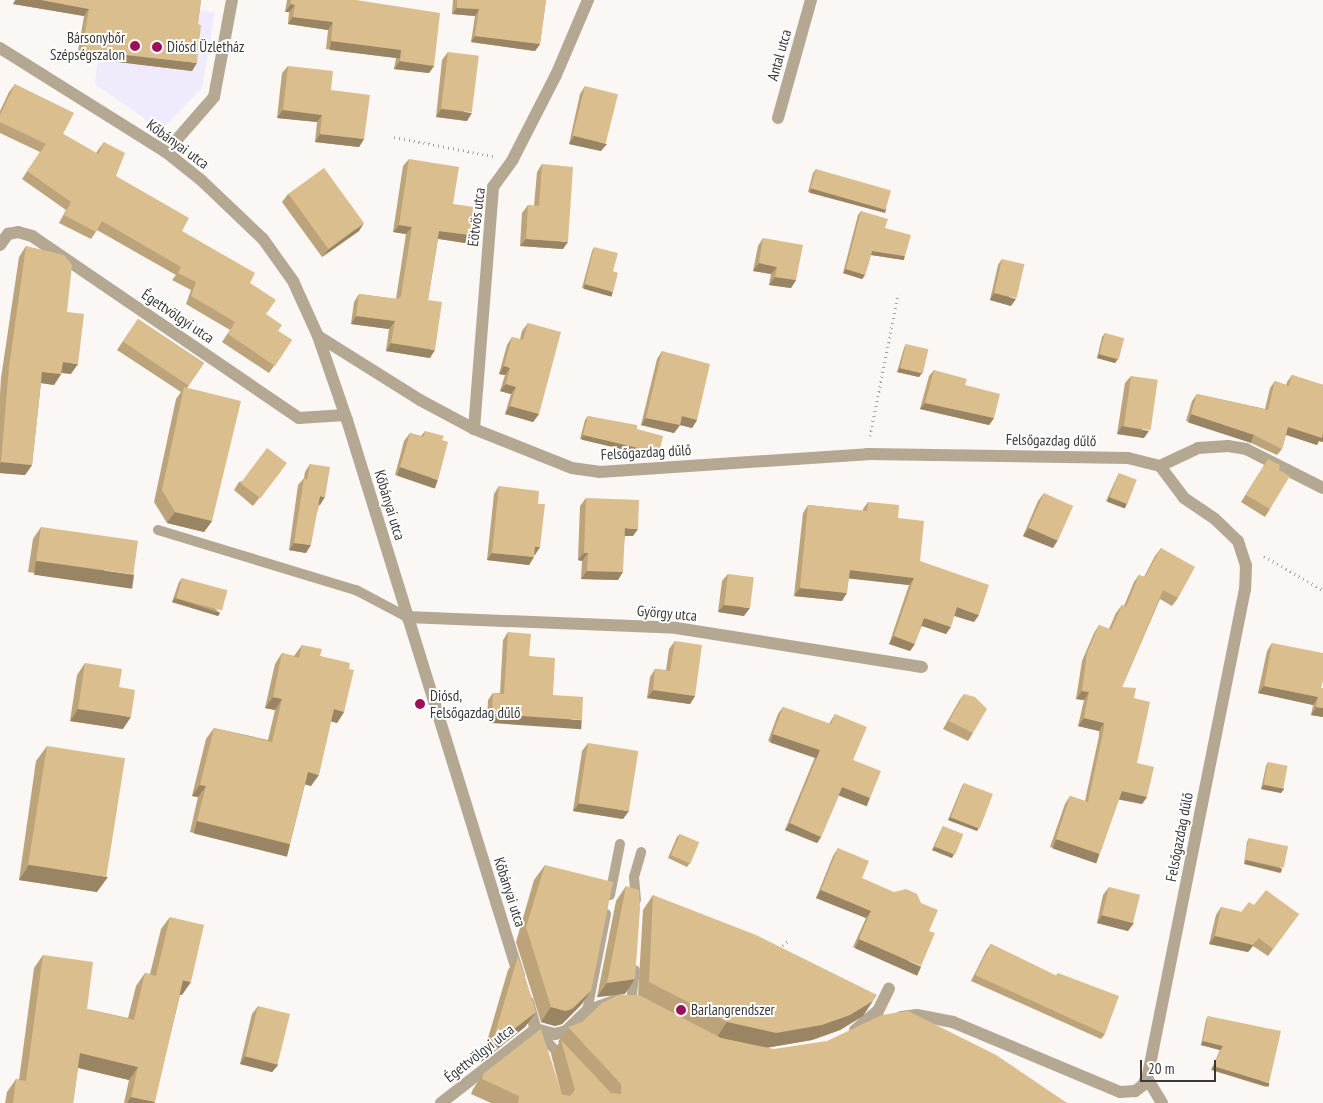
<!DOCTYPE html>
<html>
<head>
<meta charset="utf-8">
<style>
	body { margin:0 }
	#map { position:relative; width:1323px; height:1103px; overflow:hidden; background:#faf7f4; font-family:"PT Sans Narrow",sans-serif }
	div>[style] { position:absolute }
	.commercial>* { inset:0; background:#f0ebfc }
	.path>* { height:3px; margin-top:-1.5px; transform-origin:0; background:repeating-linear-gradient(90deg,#a5a3a1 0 1px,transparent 0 5px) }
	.service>* { height:10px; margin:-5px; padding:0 5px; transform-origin:5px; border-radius:5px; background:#b4a893 }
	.minor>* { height:12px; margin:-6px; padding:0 6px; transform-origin:6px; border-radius:6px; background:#b4a893 }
	.tertiary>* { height:12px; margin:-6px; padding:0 6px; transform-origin:6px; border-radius:6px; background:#b4a893 }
	.wall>* { inset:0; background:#bca379 }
	.shaded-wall>* { inset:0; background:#998563; transform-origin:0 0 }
	.building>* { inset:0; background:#dbbe8d; transform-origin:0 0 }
	.dots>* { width:14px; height:14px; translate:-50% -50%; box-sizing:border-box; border:2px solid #fff; border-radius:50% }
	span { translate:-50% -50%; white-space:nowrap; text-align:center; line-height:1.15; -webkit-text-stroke:4px #fff; paint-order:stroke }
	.poi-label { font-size:15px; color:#3a3938 }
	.right { translate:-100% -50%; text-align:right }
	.left { translate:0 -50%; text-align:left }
	.street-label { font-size:15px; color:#3a3938 }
	.scale { position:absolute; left:1140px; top:1060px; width:76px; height:22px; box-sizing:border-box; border:2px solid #3a3938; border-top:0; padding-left:6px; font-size:15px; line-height:18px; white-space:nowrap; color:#3a3938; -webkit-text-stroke:4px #fff; paint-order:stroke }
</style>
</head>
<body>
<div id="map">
	<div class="commercial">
		<i style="clip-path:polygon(104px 0,215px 12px,202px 88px,161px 130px,95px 84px)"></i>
	</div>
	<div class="path">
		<i style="left:394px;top:137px;width:101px;rotate:10.9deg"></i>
		<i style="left:870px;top:436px;width:145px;rotate:-78.8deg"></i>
		<i style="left:1264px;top:556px;width:68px;rotate:30deg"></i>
		<i style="left:779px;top:949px;width:13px;rotate:-42deg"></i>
	</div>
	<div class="service">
		<i style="left:158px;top:530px;width:207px;rotate:16.9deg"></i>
		<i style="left:356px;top:590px;width:58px;rotate:27.9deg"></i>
		<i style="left:610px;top:895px;width:52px;rotate:-78.9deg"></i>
		<i style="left:636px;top:900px;width:23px;rotate:-95deg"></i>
		<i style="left:634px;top:877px;width:26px;rotate:-74deg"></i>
		<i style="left:631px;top:1002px;width:32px;rotate:-83deg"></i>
		<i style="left:587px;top:1011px;width:99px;rotate:-78.9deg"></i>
		<i style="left:536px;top:1029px;width:40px;rotate:48deg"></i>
	</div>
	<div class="minor">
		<i style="left:778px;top:118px;width:123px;rotate:-74.4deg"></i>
		<i style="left:166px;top:152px;width:73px;rotate:-48.9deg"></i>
		<i style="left:214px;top:97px;width:99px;rotate:-79.5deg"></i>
		<i style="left:0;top:245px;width:14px;rotate:-54deg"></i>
		<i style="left:8px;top:234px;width:10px;rotate:-11deg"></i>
		<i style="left:18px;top:232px;width:15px;rotate:16deg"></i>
		<i style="left:32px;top:236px;width:323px;rotate:34.3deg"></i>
		<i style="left:299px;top:418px;width:46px;rotate:-3.7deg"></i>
		<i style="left:318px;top:336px;width:120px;rotate:32.1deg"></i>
		<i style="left:420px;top:400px;width:61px;rotate:28.2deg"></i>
		<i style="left:474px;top:429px;width:105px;rotate:21.7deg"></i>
		<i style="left:572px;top:468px;width:27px;rotate:8deg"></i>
		<i style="left:599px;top:472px;width:269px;rotate:-3.8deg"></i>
		<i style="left:867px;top:454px;width:261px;rotate:0.9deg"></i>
		<i style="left:1128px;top:458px;width:33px;rotate:14deg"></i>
		<i style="left:1160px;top:466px;width:40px;rotate:53deg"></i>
		<i style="left:1184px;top:498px;width:37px;rotate:34deg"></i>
		<i style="left:1215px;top:519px;width:32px;rotate:44deg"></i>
		<i style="left:1238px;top:541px;width:25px;rotate:72deg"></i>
		<i style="left:1246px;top:565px;width:24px;rotate:92deg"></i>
		<i style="left:1245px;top:589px;width:499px;rotate:101.3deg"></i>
		<i style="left:1147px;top:1078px;width:9px;rotate:122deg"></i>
		<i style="left:1142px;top:1086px;width:9px;rotate:144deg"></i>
		<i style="left:1135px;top:1091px;width:15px;rotate:176deg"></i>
		<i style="left:1120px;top:1092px;width:181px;rotate:-157.3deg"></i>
		<i style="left:953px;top:1022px;width:37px;rotate:-169deg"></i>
		<i style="left:917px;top:1015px;width:16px;rotate:173deg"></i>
		<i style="left:474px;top:429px;width:243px;rotate:-85.5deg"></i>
		<i style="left:493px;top:187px;width:34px;rotate:-54deg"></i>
		<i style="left:513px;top:159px;width:94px;rotate:-62.9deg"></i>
		<i style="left:556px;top:75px;width:82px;rotate:-66.9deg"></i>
		<i style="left:1160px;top:466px;width:42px;rotate:-25.3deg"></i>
		<i style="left:1198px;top:448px;width:30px;rotate:-4deg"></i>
		<i style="left:1228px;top:446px;width:18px;rotate:9deg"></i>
		<i style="left:1246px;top:449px;width:86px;rotate:26.9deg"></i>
		<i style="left:407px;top:617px;width:269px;rotate:2.3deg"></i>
		<i style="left:676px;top:628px;width:249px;rotate:9deg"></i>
		<i style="left:855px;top:1030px;width:30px;rotate:-40deg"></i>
		<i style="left:878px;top:1011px;width:25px;rotate:-64deg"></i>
		<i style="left:1147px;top:1078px;width:29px;rotate:59deg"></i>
		<i style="left:441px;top:1103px;width:120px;rotate:-37.9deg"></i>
		<i style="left:536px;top:1029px;width:20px;rotate:15deg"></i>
		<i style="left:555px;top:1034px;width:11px;rotate:-15deg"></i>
		<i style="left:566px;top:1031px;width:29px;rotate:-44deg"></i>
		<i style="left:587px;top:1011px;width:30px;rotate:-20deg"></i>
	</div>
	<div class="tertiary">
		<i style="left:0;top:48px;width:196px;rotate:32.1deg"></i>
		<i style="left:166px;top:152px;width:45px;rotate:38.7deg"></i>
		<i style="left:201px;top:180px;width:86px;rotate:43.6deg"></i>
		<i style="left:263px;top:239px;width:52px;rotate:54.5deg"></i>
		<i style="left:293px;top:281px;width:60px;rotate:65.6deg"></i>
		<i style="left:318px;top:336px;width:89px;rotate:71deg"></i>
		<i style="left:347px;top:420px;width:582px;rotate:72.81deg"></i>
		<i style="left:528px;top:1002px;width:48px;rotate:74.2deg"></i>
	</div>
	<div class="wall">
		<i style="clip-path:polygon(15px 0,201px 0,192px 71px,77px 57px,84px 16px,13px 4px)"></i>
		<i style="clip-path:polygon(287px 0,356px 0,434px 66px,429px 73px,394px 69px,396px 58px,326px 49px,328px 30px,288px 24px,289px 12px,285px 12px)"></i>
		<i style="clip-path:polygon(453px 0,546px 0,540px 44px,535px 51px,471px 42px,475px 16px,452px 14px)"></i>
		<i style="clip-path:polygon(448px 52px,467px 121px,436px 117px,442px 60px)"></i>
		<i style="clip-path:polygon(288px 66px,331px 90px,364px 139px,359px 147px,315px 142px,317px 122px,277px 118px,282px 73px)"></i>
		<i style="clip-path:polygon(15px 84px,63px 134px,96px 153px,104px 142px,116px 176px,182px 231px,250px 283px,266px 314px,278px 331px,292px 340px,269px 373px,222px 342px,230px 330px,186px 304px,191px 290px,172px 280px,176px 275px,97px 230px,91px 239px,59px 223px,66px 210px,22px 179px,40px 152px,0 133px,0 111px,9px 92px)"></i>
		<i style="clip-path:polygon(585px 86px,601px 151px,569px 144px,580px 94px)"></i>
		<i style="clip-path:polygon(409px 159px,453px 204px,470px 235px,465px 243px,438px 239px,428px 300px,430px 358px,386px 351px,389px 329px,351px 324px,354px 302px,359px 294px,396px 299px,406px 234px,393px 232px,403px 166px)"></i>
		<i style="clip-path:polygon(542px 164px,563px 249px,520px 246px,522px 213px,528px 205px,534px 206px,537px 172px)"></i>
		<i style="clip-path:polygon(816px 169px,883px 212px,808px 192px,813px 173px)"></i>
		<i style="clip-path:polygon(288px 194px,359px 231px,322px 257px,282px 202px)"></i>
		<i style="clip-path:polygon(861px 211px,885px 228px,905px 256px,903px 260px,871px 255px,865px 275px,862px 279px,843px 273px,858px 215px)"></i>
		<i style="clip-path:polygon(763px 238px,796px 280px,791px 288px,769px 285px,771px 274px,753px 271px,758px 246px)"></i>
		<i style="clip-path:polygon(26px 246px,67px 312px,71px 374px,62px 373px,54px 385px,41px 383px,32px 465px,25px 475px,0 473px,0 394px,1px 378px,19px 257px)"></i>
		<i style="clip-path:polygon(594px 247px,613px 271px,610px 296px,582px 288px,592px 251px)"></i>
		<i style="clip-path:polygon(1002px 259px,1011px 306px,990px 300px,998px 265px)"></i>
		<i style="clip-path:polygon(138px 319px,204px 363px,187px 388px,212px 521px,204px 532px,167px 523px,154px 502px,176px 399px,181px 392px,117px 350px)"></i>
		<i style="clip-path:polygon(528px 323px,539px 414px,533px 422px,505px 414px,511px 394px,500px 391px,505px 375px,499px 374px,507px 345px,512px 337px,520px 339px,522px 331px)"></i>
		<i style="clip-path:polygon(1105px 333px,1118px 359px,1115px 363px,1097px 358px,1102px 337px)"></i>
		<i style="clip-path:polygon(906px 344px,922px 373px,919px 377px,897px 372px,904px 348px)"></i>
		<i style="clip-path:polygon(662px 351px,697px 420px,692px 428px,680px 425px,674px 433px,641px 425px,657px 359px)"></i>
		<i style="clip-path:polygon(934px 370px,965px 385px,994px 418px,989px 425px,920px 409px,929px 376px)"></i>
		<i style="clip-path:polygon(1292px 375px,1323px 385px,1323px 442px,1319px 441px,1317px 445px,1286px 435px,1282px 449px,1277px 455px,1249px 442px,1186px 421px,1192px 401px,1197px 394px,1265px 409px,1270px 388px,1275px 381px,1286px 385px,1287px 382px)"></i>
		<i style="clip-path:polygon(1131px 376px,1144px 438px,1117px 434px,1125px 383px)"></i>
		<i style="clip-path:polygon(588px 416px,637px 429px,659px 453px,656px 457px,580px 439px,585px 420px)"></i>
		<i style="clip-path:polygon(425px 431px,433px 488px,395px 475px,404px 441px,410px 433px,421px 436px)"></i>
		<i style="clip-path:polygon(1268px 459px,1279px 470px,1270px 509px,1265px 517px,1241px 502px)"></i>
		<i style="clip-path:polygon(310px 464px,320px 505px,319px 505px,306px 553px,289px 550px,298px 485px,304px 478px,305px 472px)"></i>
		<i style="clip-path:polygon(281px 471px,253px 506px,234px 490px,239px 482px)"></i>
		<i style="clip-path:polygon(1119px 473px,1127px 504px,1124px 508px,1106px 501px,1117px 477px)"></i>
		<i style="clip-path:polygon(499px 486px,538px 504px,540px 547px,534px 555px,529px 565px,487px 560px,494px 494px)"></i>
		<i style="clip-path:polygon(1044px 493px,1053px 548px,1023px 536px,1038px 501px)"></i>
		<i style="clip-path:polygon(586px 498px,633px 536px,625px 536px,618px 580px,581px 579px,582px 561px,578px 560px,580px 506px)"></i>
		<i style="clip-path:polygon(868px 502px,898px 518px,920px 561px,974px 622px,954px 616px,946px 634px,922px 626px,910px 651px,889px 644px,909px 585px,849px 578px,842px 601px,794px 596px,803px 513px,808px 505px,863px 511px,863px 509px)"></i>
		<i style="clip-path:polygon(41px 527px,126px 585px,28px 572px,33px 539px)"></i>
		<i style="clip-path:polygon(1161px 548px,1178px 598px,1172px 606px,1160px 599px,1122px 687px,1134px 698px,1137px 763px,1147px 797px,1142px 804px,1119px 799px,1095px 862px,1050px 847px,1065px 804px,1070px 796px,1085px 801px,1099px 736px,1099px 731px,1078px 726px,1084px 700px,1076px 699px,1082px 661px,1094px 633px,1099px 625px,1109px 629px,1116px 613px,1122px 605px,1124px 606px,1134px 582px,1139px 575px,1144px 577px,1155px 556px)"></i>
		<i style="clip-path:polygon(728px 574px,744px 616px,718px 612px,722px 581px)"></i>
		<i style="clip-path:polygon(182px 578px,220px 613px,218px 616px,172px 602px,179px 582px)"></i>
		<i style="clip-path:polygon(508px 632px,529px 656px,553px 695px,577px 727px,487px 721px,488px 700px,493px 693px,500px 693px,503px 640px)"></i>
		<i style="clip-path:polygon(675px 641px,695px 696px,690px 704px,647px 698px,650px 677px,655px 669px,666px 670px,669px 649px)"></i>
		<i style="clip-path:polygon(1272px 643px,1321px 688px,1323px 717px,1311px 715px,1313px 705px,1258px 693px,1267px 651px)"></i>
		<i style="clip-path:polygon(302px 645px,320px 656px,349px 669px,344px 712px,337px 723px,331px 721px,311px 786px,305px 784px,290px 844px,283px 855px,190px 832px,198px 797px,192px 796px,206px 739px,214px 728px,268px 740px,275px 710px,265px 708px,275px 664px,282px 653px,294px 656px)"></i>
		<i style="clip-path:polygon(85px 663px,119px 687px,123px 729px,70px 721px,77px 675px)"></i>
		<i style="clip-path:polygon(964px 694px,973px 733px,968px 741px,943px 729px,959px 701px)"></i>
		<i style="clip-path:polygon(783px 707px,829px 724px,835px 714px,853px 760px,870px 798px,865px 805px,839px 795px,821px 837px,817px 843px,785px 830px,815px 757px,768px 741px,778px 714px)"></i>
		<i style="clip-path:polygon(588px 743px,623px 819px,573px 811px,582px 751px)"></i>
		<i style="clip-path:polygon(47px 746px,97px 892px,19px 880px,36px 761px)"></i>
		<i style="clip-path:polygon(1268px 762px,1284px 789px,1281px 793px,1261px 789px,1266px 766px)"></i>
		<i style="clip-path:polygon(964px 783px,979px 827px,977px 831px,948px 820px,962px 786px)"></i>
		<i style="clip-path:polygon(943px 826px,952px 858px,932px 850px,941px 830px)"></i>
		<i style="clip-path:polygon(680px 834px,690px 863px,687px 867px,668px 858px,677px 837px)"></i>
		<i style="clip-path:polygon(1249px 838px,1282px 869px,1280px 873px,1244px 864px,1247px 842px)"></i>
		<i style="clip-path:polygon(838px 848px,862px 878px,916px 974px,853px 947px,866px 918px,816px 898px,833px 856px)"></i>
		<i style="clip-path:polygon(545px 865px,591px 991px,581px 1005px,562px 1024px,555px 1026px,541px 1022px,516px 942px,534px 880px)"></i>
		<i style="clip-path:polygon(626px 886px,625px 994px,597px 997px,616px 901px)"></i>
		<i style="clip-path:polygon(1109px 887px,1128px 931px,1097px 923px,1103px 895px)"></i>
		<i style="clip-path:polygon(653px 895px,863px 1016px,840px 1030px,812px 1040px,766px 1048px,1067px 1103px,491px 1103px,471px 1094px,473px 1089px,483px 1074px,561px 1092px,551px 1054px,559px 1043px,558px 1042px,568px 1027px,582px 1022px,638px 995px,643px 910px)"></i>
		<i style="clip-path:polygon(1254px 905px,1299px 914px,1268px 956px,1253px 946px,1248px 952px,1209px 944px,1216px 915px,1221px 907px,1241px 912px)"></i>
		<i style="clip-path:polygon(170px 917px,182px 995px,180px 995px,154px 1103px,124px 1103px,129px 1080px,78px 1068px,73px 1103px,5px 1103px,7px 1092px,16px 1079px,19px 1080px,34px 968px,43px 955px,87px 1009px,128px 1018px,136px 986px,145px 973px,150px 974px,161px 929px)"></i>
		<i style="clip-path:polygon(991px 944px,1056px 976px,1058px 973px,1105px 1034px,1101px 1039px,971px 981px,987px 949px)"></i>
		<i style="clip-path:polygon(518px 956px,536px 1012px,525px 1027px,481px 1062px,508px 970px)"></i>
		<i style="clip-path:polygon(258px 1006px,278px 1065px,272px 1072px,240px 1064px,252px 1014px)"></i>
		<i style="clip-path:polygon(1208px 1016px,1266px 1087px,1211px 1070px,1220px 1050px,1201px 1045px,1206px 1020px)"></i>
	</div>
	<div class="shaded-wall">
		<i style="clip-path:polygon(16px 0,41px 0,89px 9px,84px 16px,13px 4px)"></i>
		<i style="clip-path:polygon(291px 4px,295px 5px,289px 12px,285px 12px)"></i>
		<i style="clip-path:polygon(457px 8px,479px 9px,475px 16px,452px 14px)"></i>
		<i style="clip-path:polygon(293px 17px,333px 22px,328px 30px,288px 24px)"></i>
		<i style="clip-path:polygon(475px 36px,540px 44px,535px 51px,471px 42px)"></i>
		<i style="left:331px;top:41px;width:71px;height:9px;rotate:7deg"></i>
		<i style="clip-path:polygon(82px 50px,197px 63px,192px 71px,77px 57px)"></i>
		<i style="clip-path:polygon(400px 61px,434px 66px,429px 73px,394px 69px)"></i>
		<i style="clip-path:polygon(441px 109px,472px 113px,467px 121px,436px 117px)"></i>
		<i style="clip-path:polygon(283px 110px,322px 115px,317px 122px,277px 118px)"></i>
		<i style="clip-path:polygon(320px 134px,364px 139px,359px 147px,315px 142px)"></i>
		<i style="clip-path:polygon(574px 136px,607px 144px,601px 151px,569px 144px)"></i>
		<i style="left:811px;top:188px;width:78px;height:5px;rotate:15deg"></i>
		<i style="clip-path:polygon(364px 223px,359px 231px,322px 257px,328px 250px)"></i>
		<i style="clip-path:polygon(399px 225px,412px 227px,406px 234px,393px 232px)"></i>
		<i style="clip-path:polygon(439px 231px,470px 235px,465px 243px,434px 238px)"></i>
		<i style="clip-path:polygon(526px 239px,568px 242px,563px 249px,520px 246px)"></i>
		<i style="left:872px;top:251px;width:33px;height:4px;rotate:9deg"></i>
		<i style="clip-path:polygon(759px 263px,777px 267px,771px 274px,753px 271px)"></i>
		<i style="clip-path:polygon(846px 269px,865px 275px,862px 279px,843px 273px)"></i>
		<i style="clip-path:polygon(775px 277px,796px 280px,791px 288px,769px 285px)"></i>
		<i style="left:585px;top:284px;width:29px;height:5px;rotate:16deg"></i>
		<i style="clip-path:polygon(994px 293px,1016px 299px,1011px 306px,990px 300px)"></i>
		<i style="clip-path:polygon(356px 316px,395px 321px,389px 329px,351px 324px)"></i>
		<i style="clip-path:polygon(391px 343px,435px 350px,430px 358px,386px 351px)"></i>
		<i style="clip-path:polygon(1099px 354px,1118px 359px,1115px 363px,1097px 358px)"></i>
		<i style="clip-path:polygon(63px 362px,78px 364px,71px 374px,56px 372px)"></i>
		<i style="clip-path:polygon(504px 366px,510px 368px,505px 375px,499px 374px)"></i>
		<i style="clip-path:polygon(900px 368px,922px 373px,919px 377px,897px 372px)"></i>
		<i style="clip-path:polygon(42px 372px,61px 374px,54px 385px,34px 382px)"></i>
		<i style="clip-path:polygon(506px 384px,516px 387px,511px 394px,500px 391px)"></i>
		<i style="clip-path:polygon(925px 403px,994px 418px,989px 425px,920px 409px)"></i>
		<i style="clip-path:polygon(510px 406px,539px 414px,533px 422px,505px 414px)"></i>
		<i style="left:1191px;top:414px;width:66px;height:9px;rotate:18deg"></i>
		<i style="clip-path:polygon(682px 416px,697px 420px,692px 428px,676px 424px)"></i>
		<i style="clip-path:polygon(646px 418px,680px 425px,674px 433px,641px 425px)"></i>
		<i style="clip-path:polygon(1122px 426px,1149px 431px,1144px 438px,1117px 434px)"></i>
		<i style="clip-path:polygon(1288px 427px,1323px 433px,1323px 442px,1319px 441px,1317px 445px,1284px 434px)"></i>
		<i style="left:583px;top:435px;width:78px;height:5px;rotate:13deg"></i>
		<i style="clip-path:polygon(1px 462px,32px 465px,25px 475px,0 473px,0 464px)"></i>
		<i style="left:400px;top:467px;width:40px;height:9px;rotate:19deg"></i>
		<i style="clip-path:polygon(320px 496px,325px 497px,320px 505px,315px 504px)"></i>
		<i style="left:1109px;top:497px;width:19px;height:5px;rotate:21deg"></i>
		<i style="clip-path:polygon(175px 512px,212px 521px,204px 532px,167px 523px)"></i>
		<i style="clip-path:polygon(625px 528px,638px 529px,633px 536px,620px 536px)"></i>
		<i style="clip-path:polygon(1029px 528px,1058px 540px,1053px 548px,1023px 536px)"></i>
		<i style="clip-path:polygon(294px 543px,311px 545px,306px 553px,289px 550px)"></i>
		<i style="clip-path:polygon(535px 547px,540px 547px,535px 555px,530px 554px)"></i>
		<i style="clip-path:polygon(492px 553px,534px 557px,529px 565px,487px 560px)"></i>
		<i style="clip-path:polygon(584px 553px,588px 553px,582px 561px,578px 560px)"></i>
		<i style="left:36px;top:561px;width:99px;height:14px;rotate:8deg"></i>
		<i style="clip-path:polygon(850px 570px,914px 578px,909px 585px,844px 578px)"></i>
		<i style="clip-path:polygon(587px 571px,623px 572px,618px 580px,581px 579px)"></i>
		<i style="clip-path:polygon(800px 588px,847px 593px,842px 601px,794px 596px)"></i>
		<i style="clip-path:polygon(175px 598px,220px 613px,218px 616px,172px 602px)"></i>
		<i style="clip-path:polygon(724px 605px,750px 608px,744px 616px,718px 612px)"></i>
		<i style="clip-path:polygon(957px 607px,979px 615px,974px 622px,952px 615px)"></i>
		<i style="clip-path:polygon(924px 618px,951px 627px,946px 634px,919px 625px)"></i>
		<i style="clip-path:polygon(894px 636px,915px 644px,910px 651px,889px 644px)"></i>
		<i style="clip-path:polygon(1264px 686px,1318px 697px,1313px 705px,1258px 693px)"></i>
		<i style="clip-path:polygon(653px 690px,695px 696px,690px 704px,647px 698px)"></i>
		<i style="clip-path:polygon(1082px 691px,1089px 692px,1084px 700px,1076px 699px)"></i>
		<i style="clip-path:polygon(273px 697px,282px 699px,275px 710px,265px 708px)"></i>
		<i style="clip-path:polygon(1316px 707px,1323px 708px,1323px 717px,1311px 715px)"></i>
		<i style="clip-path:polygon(78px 709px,131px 717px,123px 729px,70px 721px)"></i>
		<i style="clip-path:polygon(334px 709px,344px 712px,337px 723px,326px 720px)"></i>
		<i style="left:492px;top:714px;width:90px;height:9px;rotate:4deg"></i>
		<i style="clip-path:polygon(1084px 718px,1104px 723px,1099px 731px,1078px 726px)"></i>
		<i style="left:773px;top:734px;width:50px;height:9px;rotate:19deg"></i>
		<i style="clip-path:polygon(308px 772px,319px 775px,311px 786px,300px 783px)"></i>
		<i style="clip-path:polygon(200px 785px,206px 786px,198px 797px,192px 796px)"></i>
		<i style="clip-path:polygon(1264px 785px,1284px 789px,1281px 793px,1261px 789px)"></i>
		<i style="left:842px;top:787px;width:30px;height:9px;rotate:21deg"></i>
		<i style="clip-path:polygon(1122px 791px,1147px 797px,1142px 804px,1116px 799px)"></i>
		<i style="clip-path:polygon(579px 803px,629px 811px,623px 819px,573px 811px)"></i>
		<i style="clip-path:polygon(950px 817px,979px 827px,977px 831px,948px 820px)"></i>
		<i style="left:197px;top:821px;width:96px;height:13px;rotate:14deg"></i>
		<i style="clip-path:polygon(790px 823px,821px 837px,817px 843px,785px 830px)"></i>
		<i style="left:1056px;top:839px;width:46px;height:10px;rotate:19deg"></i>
		<i style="clip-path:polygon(935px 847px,954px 854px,952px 858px,932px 850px)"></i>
		<i style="left:1246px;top:860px;width:37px;height:4px;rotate:14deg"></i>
		<i style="clip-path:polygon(29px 865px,108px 877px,97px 892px,19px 880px)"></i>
		<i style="clip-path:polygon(821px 890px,871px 911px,866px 918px,816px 898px)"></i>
		<i style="clip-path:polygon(1102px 915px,1134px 923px,1128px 931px,1097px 923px)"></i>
		<i style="clip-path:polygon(1215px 936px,1259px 938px,1248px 952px,1209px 944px)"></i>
		<i style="left:859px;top:939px;width:68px;height:10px;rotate:24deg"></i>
		<i style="clip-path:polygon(635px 979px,625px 994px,597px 997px,607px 983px)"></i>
		<i style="clip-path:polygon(183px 980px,191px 982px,182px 995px,174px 993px)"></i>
		<i style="clip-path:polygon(591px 991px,581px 1005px,562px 1024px,555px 1026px,541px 1022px,551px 1007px)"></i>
		<i style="clip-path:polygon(873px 1001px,863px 1016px,840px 1030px,812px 1040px,765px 1048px,717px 1037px,727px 1022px)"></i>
		<i style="clip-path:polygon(536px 1012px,525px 1027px,481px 1062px,491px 1047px)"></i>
		<i style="clip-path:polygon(1203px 1041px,1223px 1046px,1220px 1050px,1201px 1045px)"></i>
		<i style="clip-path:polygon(80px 1053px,138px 1067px,129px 1080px,71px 1066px)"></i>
		<i style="clip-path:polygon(245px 1056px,278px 1065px,272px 1072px,240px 1064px)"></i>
		<i style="left:1213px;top:1066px;width:59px;height:4px;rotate:17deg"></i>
		<i style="clip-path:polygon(131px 1097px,155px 1102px,154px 1103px,127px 1103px)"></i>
	</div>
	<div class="building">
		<i style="clip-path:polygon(41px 0,201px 0,198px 24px,201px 25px,197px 63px,82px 50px,89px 9px)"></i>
		<i style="clip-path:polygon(291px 0,356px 0,440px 13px,434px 66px,400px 61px,401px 50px,331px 41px,333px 22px,293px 17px,295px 5px,291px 4px)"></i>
		<i style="clip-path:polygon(457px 0,546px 0,540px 44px,475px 36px,479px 9px,457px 8px)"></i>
		<i style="left:448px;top:52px;width:31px;height:57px;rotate:7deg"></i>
		<i style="clip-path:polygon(288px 66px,333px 71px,331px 90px,370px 95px,364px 139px,320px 134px,322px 115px,283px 110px)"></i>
		<i style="clip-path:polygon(15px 84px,74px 113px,63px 134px,98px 154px,104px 142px,125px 153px,116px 176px,189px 218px,182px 231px,255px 273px,250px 283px,276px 300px,266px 314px,282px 325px,278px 331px,292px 340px,275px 366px,228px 334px,235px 322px,191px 296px,196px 282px,178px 273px,181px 267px,102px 221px,96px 232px,64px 215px,71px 202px,27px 171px,46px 144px,0 122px,0 115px)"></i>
		<i style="left:585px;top:86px;width:34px;height:51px;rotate:14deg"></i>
		<i style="clip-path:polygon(409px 159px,459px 167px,453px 204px,474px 207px,470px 235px,439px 231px,428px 300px,442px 302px,435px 350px,391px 343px,395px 321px,356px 316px,359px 294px,398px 299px,401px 296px,412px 227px,399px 225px)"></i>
		<i style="clip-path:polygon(542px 164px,573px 167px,568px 242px,526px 239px,528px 205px,539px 206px)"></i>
		<i style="left:324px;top:168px;width:68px;height:44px;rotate:54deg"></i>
		<i style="left:816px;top:169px;width:78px;height:20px;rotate:16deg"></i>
		<i style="clip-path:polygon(861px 211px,888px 219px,885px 228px,911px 235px,905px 256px,872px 251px,865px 275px,846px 269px)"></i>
		<i style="clip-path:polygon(763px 238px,803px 245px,796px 280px,775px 277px,777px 267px,759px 263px)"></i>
		<i style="clip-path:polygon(26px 246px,64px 255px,72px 265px,67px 312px,84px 314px,78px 364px,63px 362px,61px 374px,42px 372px,32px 465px,1px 462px,9px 367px)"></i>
		<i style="clip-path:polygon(594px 247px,618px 253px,613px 271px,618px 273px,613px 292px,585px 284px)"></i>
		<i style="left:1002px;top:259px;width:23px;height:35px;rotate:13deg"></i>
		<i style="left:138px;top:319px;width:79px;height:27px;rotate:34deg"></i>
		<i style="clip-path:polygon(528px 323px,561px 332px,539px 414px,510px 406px,516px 387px,506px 384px,510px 368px,504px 366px,512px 337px,523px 340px)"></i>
		<i style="left:1105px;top:333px;width:20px;height:22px;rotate:15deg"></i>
		<i style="left:906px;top:344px;width:23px;height:25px;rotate:13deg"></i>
		<i style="clip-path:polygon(662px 351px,710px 364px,697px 420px,682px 416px,680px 425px,646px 418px)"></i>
		<i style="clip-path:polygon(934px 370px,967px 379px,965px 385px,1000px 394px,994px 418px,925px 403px)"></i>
		<i style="clip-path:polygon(1292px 375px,1323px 385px,1323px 433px,1322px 438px,1288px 427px,1282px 449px,1254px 435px,1191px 414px,1197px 394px,1268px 410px,1275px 381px,1289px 386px)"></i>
		<i style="left:1131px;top:376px;width:27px;height:51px;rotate:8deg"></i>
		<i style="clip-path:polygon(184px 387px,241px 401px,212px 521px,175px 512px,162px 490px)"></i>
		<i style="clip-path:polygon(588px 416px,637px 425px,637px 429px,663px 436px,659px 453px,583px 435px)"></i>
		<i style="clip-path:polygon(425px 431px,444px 436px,442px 440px,448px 442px,438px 480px,400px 467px,410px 433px,423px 437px)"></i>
		<i style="left:267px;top:448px;width:25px;height:44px;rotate:37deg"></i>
		<i style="clip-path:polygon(1268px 459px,1280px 465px,1279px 470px,1290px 476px,1270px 509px,1246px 495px)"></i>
		<i style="clip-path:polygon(310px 464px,330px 467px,325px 497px,320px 496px,311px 545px,294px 543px,304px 478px,307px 480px)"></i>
		<i style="left:1119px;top:473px;width:19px;height:26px;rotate:21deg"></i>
		<i style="clip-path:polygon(499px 486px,539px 491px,538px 504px,545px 504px,540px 547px,535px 547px,534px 557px,492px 553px)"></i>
		<i style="left:1044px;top:493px;width:32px;height:38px;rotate:24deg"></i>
		<i style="clip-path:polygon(586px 498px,639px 500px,638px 529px,625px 528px,623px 572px,587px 571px,588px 553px,584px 553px)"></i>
		<i style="clip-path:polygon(868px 502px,899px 505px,898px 518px,924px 521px,920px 561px,989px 585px,979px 615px,957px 607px,951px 627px,924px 618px,915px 644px,894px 636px,914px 578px,850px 570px,847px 593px,800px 588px,808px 505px,867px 511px)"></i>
		<i style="left:41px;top:527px;width:98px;height:34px;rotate:8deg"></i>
		<i style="clip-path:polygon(1161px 548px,1195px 567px,1178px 598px,1163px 590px,1122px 687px,1136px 688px,1134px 698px,1150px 702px,1137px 763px,1154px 767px,1147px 797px,1122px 791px,1100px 854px,1056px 839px,1070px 796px,1088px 802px,1104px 728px,1104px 723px,1084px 718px,1089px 692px,1082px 691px,1087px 653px,1099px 625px,1111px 630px,1122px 605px,1126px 607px,1139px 575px,1145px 577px)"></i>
		<i style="left:728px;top:574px;width:26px;height:31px;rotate:7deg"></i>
		<i style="left:182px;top:578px;width:47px;height:21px;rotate:15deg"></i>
		<i style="clip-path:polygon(508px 632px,531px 634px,529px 656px,555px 658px,553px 695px,583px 697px,582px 720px,492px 714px,493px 693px,504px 694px)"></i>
		<i style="clip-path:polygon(675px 641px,702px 645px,695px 696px,653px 690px,655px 669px,670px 671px)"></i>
		<i style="clip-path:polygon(1272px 643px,1323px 653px,1323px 681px,1321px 688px,1323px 688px,1323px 708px,1316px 707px,1318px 697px,1264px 686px)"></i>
		<i style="clip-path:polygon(302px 645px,322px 649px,320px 656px,350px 663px,349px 669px,354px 670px,344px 712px,334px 709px,319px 775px,308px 772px,290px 844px,197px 821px,206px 786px,200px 785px,214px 728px,272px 742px,282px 699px,273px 697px,282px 653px,299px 658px)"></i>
		<i style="clip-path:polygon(85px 663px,122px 669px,119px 687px,135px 690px,131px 717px,78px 709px)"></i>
		<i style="clip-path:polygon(964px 694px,975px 697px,987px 709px,973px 733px,949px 721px)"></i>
		<i style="clip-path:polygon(783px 707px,831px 724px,835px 714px,867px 727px,853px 760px,881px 771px,870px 798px,842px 787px,821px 837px,790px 823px,820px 750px,773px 734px)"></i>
		<i style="left:588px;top:743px;width:51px;height:61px;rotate:9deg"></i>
		<i style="left:47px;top:746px;width:79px;height:120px;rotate:9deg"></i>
		<i style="left:1268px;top:762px;width:20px;height:23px;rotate:11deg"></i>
		<i style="left:964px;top:783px;width:31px;height:37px;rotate:21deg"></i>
		<i style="left:943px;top:826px;width:22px;height:22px;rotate:22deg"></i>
		<i style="left:680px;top:834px;width:21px;height:23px;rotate:23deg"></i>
		<i style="left:1249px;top:838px;width:40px;height:22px;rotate:12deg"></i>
		<i style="clip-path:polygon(838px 848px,869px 861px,862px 878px,894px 892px,906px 889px,917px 894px,921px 903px,938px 910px,929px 931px,935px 933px,921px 966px,859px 939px,871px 911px,821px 890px)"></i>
		<i style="clip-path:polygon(545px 865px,613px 882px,591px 991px,572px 1009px,565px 1011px,551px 1007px,526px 927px)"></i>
		<i style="clip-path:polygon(626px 886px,639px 890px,640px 909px,635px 979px,607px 983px)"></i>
		<i style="left:1109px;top:887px;width:32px;height:29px;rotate:14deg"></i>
		<i style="clip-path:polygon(1266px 890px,1299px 914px,1273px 949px,1259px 938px,1253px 945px,1215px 936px,1221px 907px,1241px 912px,1249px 902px,1254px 905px)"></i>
		<i style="clip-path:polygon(653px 895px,756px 935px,877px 995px,873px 1001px,850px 1015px,822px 1025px,776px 1033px,727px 1022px,649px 982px)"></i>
		<i style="clip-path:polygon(170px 917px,204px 925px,191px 982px,183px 980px,155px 1102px,131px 1097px,138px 1067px,80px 1053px,73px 1103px,13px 1103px,16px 1079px,26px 1081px,43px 955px,93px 962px,87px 1009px,134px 1020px,145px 973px,156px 976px)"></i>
		<i style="clip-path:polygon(991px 944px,1057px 976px,1058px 973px,1119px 996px,1105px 1034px,975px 975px)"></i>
		<i style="clip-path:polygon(518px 956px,536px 1012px,491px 1047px)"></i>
		<i style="clip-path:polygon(618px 995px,639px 995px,721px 1038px,774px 1049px,827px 1041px,882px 1015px,908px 1011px,996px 1055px,1067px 1103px,518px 1103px,519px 1096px,482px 1079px,483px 1074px,541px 1029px,562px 1094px,570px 1096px,575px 1090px,561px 1040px,611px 1093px,621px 1094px,621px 1084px,568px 1027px,582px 1022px,602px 1003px)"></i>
		<i style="left:258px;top:1006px;width:33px;height:52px;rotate:14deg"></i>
		<i style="clip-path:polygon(1208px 1016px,1281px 1031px,1269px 1083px,1213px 1066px,1223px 1046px,1203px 1041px)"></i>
	</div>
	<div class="dots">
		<i style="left:135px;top:46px;background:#9f0f58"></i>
		<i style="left:157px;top:47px;background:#9f0f58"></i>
		<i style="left:420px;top:704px;background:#9f0f58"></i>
		<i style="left:681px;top:1010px;background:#9f0f58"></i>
	</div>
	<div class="poi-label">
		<span class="right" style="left:125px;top:46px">Bársonybőr<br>Szépségszalon</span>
		<span class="left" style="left:167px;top:47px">Diósd Üzletház</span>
		<span class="left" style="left:430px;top:704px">Diósd,<br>Felsőgazdag dűlő</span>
		<span class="left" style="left:691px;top:1010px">Barlangrendszer</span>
	</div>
	<div class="street-label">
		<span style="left:779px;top:55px;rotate:-74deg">Antal utca</span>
		<span style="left:178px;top:144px;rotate:36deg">Kőbányai utca</span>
		<span style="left:476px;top:217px;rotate:-83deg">Eötvös utca</span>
		<span style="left:178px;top:316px;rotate:34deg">Égettvölgyi utca</span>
		<span style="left:1051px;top:440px;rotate:1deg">Felsőgazdag dűlő</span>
		<span style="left:646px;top:452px;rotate:-3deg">Felsőgazdag dűlő</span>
		<span style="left:390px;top:505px;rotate:73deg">Kőbányai utca</span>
		<span style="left:667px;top:613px;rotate:5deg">György utca</span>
		<span style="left:1179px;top:837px;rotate:-79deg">Felsőgazdag dűlő</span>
		<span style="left:510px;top:892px;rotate:72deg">Kőbányai utca</span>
		<span style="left:479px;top:1053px;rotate:-38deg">Égettvölgyi utca</span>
	</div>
	<div class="scale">20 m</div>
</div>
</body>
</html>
